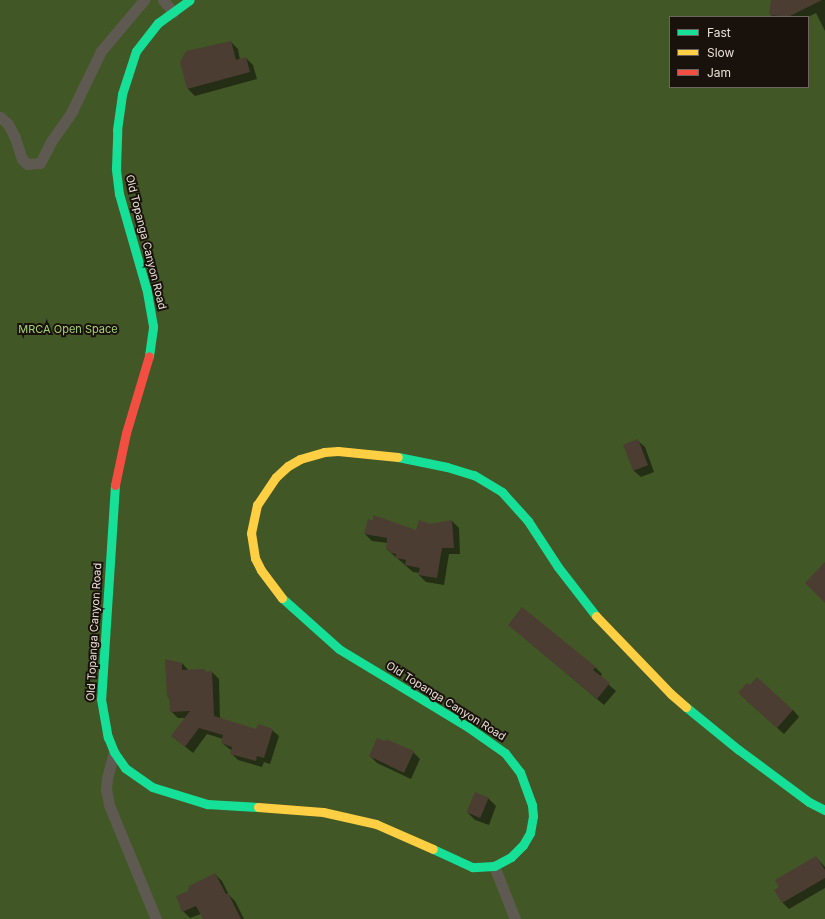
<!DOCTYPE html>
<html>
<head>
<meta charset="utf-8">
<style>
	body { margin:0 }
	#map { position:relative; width:825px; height:919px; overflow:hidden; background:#302820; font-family:Inter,sans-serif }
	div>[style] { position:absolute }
	.green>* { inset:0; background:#425726 }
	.shadow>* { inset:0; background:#0007 }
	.building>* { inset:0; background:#4c3d33; transform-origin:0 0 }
	.lane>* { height:11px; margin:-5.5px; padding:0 5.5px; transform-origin:5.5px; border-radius:5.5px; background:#5f5a51 }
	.fast>* { height:9px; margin:-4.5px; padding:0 4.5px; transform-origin:4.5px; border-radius:4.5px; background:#16e098 }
	.slow>* { height:9px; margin:-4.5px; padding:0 4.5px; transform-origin:4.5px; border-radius:4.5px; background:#ffcf43 }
	.jam>* { height:9px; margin:-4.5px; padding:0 4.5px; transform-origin:4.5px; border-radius:4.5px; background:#f24e42 }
	span { translate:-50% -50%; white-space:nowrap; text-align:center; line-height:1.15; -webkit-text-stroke:4px #19120c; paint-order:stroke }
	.street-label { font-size:11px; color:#e9e0d7 }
	.park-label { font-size:11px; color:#a7d177 }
	.legend { position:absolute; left:669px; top:16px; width:140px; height:72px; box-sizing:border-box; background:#19120c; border:1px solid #6c645d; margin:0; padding:5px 7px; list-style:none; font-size:12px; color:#e9e0d7 }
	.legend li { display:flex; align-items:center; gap:8px; height:20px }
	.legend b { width:20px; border:1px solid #6c645d }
</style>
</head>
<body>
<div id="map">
	<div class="green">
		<i style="clip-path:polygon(evenodd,0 0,825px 0,825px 919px,0 919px,0 0,670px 17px,808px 17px,808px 87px,670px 87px,670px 17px)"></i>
	</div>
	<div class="shadow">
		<i style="clip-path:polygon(772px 0,825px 0,825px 31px,816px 13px,808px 17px,773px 17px,770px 14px)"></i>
		<i style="clip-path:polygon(231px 42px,238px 49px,240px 60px,246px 58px,253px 65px,257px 79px,195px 96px,188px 89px)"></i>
		<i style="clip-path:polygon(638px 441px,645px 447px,654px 472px,641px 477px,634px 471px,624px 446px)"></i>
		<i style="clip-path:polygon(452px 521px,459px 528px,460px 554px,449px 554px,444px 585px,426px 582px,419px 575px,420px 573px,413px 572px,390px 552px,387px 549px,388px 543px,372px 541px,365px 534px,417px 532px,430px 525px)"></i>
		<i style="clip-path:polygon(509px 625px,595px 667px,602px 674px,600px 677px,616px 691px,604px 705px)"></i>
		<i style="clip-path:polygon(182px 663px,189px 671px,204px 670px,207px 673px,212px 672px,219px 679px,220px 719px,257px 731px,272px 730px,279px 736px,270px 764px,264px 762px,262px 767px,238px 760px,231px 753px,232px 751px,222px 743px,223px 739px,207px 734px,193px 753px,172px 736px,186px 718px,178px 718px,171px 711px,170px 699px,168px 697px)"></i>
		<i style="clip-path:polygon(746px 700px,793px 710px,799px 717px,784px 734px)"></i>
		<i style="clip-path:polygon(413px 752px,420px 759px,411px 779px,377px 763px,370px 756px)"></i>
		<i style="clip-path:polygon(475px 794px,489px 799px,496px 806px,489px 825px,475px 820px,468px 813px)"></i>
		<i style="clip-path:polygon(816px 857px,825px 867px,825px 888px,789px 909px,782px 902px)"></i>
		<i style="clip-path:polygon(215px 874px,222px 881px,229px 895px,235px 901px,244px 919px,204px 919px,201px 914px,190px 918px,183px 911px,189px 892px)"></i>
	</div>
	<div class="building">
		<i style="clip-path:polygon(771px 0,822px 0,788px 17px,769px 15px)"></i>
		<i style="clip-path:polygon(231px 41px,236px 60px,246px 57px,250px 72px,187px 89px,180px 62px,186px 51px)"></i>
		<i style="left:638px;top:439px;width:28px;height:16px;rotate:69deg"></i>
		<i style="clip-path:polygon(373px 515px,416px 530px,419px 520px,430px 524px,452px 520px,454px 548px,442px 548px,437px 578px,418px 575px,420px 568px,405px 565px,406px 560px,396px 558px,396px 554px,389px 552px,389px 550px,386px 549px,387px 538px,364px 534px,368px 519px,373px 520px)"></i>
		<i style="clip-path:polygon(825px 562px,825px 603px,805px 583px)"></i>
		<i style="clip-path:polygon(522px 607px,596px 667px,593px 670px,610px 683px,597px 699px,508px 625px)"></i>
		<i style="clip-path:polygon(165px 659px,182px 663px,182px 670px,205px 669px,205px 672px,212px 671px,214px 716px,256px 729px,258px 724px,273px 729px,264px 758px,257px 756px,256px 761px,230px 754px,232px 747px,221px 743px,223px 735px,199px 728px,185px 747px,171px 736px,190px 711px,170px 712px,169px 697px,167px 697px)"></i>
		<i style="clip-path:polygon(757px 677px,793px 710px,777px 728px,738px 693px,747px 683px,750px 685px)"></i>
		<i style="clip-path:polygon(377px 738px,385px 741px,386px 739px,414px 751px,404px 773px,369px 756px)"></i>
		<i style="left:475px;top:792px;width:15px;height:22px;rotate:23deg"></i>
		<i style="clip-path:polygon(816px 856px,825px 870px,825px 878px,782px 903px,774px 890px,779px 887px,775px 880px)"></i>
		<i style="clip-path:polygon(215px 873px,226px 894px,228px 893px,241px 919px,203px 919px,196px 906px,182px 912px,176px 896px,188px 891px,189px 886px)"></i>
	</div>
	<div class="lane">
		<i style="left:163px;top:0;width:16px;rotate:50deg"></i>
		<i style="left:0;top:117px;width:11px;rotate:41deg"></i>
		<i style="left:8px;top:124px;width:16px;rotate:63deg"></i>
		<i style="left:15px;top:138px;width:22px;rotate:72deg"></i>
		<i style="left:22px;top:159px;width:7px;rotate:45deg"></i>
		<i style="left:27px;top:164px;width:13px;rotate:-4deg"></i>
		<i style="left:40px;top:163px;width:22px;rotate:-63deg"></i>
		<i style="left:50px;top:143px;width:39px;rotate:-55deg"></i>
		<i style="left:72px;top:111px;width:67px;rotate:-64.2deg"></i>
		<i style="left:101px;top:51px;width:67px;rotate:-49.9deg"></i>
		<i style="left:114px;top:752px;width:28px;rotate:105deg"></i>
		<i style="left:107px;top:779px;width:10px;rotate:96deg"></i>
		<i style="left:106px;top:789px;width:16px;rotate:79deg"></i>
		<i style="left:109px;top:805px;width:123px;rotate:67.6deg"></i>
		<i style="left:494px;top:866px;width:57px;rotate:68.4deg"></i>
	</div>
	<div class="fast">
		<i style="left:149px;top:356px;width:30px;rotate:-82deg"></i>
		<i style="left:153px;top:326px;width:39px;rotate:-100deg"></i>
		<i style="left:146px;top:288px;width:98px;rotate:-106deg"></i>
		<i style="left:119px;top:194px;width:26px;rotate:-97deg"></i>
		<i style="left:116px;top:168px;width:38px;rotate:-88deg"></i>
		<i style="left:117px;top:130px;width:36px;rotate:-82deg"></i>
		<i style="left:122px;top:94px;width:45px;rotate:-72deg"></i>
		<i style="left:136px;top:51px;width:36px;rotate:-52deg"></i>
		<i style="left:158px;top:23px;width:39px;rotate:-36deg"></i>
		<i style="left:398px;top:457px;width:50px;rotate:11.5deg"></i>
		<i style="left:447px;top:467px;width:28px;rotate:17deg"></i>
		<i style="left:474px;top:475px;width:33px;rotate:31deg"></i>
		<i style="left:502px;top:492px;width:39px;rotate:48deg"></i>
		<i style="left:528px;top:521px;width:55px;rotate:56.9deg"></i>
		<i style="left:558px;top:567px;width:62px;rotate:52.2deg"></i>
		<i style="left:115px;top:485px;width:214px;rotate:93.7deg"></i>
		<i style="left:101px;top:699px;width:39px;rotate:80deg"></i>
		<i style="left:108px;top:737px;width:16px;rotate:68deg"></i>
		<i style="left:114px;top:752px;width:19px;rotate:55deg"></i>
		<i style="left:125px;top:768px;width:33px;rotate:35deg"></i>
		<i style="left:152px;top:787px;width:58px;rotate:17.2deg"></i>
		<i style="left:207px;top:804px;width:51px;rotate:3.4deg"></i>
		<i style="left:282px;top:598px;width:76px;rotate:41.8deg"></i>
		<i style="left:339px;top:649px;width:151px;rotate:31.2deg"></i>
		<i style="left:468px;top:727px;width:45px;rotate:35.1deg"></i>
		<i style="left:505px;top:753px;width:24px;rotate:52deg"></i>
		<i style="left:520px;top:772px;width:35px;rotate:70deg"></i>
		<i style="left:532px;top:805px;width:11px;rotate:85deg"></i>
		<i style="left:533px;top:816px;width:17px;rotate:100deg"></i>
		<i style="left:530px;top:833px;width:14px;rotate:120deg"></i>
		<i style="left:523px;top:845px;width:17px;rotate:135deg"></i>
		<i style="left:511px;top:857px;width:19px;rotate:152deg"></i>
		<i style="left:494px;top:866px;width:22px;rotate:177deg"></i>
		<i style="left:472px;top:867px;width:43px;rotate:-155.2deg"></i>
		<i style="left:686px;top:707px;width:68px;rotate:39.1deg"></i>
		<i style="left:739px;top:750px;width:87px;rotate:36.6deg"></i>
		<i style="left:809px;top:802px;width:18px;rotate:27deg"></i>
	</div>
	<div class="slow">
		<i style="left:282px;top:598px;width:35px;rotate:-127deg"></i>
		<i style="left:261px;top:570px;width:13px;rotate:-117deg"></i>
		<i style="left:255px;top:558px;width:25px;rotate:-99deg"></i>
		<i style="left:251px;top:533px;width:29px;rotate:-78deg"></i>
		<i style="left:257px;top:505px;width:34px;rotate:-56deg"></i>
		<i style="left:276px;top:477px;width:16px;rotate:-43deg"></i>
		<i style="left:288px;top:466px;width:14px;rotate:-30deg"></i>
		<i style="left:300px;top:459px;width:25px;rotate:-16deg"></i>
		<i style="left:324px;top:452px;width:14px;rotate:-4deg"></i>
		<i style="left:338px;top:451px;width:60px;rotate:5.7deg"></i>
		<i style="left:596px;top:616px;width:108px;rotate:46.1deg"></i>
		<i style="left:671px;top:694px;width:20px;rotate:41deg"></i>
		<i style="left:258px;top:807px;width:65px;rotate:4.4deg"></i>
		<i style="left:323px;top:812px;width:54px;rotate:12.8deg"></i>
		<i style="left:376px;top:824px;width:62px;rotate:23.7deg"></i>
	</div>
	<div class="jam">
		<i style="left:115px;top:485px;width:53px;rotate:-78.1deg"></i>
		<i style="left:126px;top:433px;width:80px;rotate:-73.4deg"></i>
	</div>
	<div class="street-label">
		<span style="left:146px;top:242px;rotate:76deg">Old Topanga Canyon Road</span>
		<span style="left:94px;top:632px;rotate:-87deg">Old Topanga Canyon Road</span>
		<span style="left:446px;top:701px;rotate:32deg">Old Topanga Canyon Road</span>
	</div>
	<div class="park-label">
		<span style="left:68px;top:329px">MRCA Open Space</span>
	</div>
	<ul class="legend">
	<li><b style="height:5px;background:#16e098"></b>Fast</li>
	<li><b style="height:5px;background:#ffcf43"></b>Slow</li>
	<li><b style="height:5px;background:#f24e42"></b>Jam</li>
	</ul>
</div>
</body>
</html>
